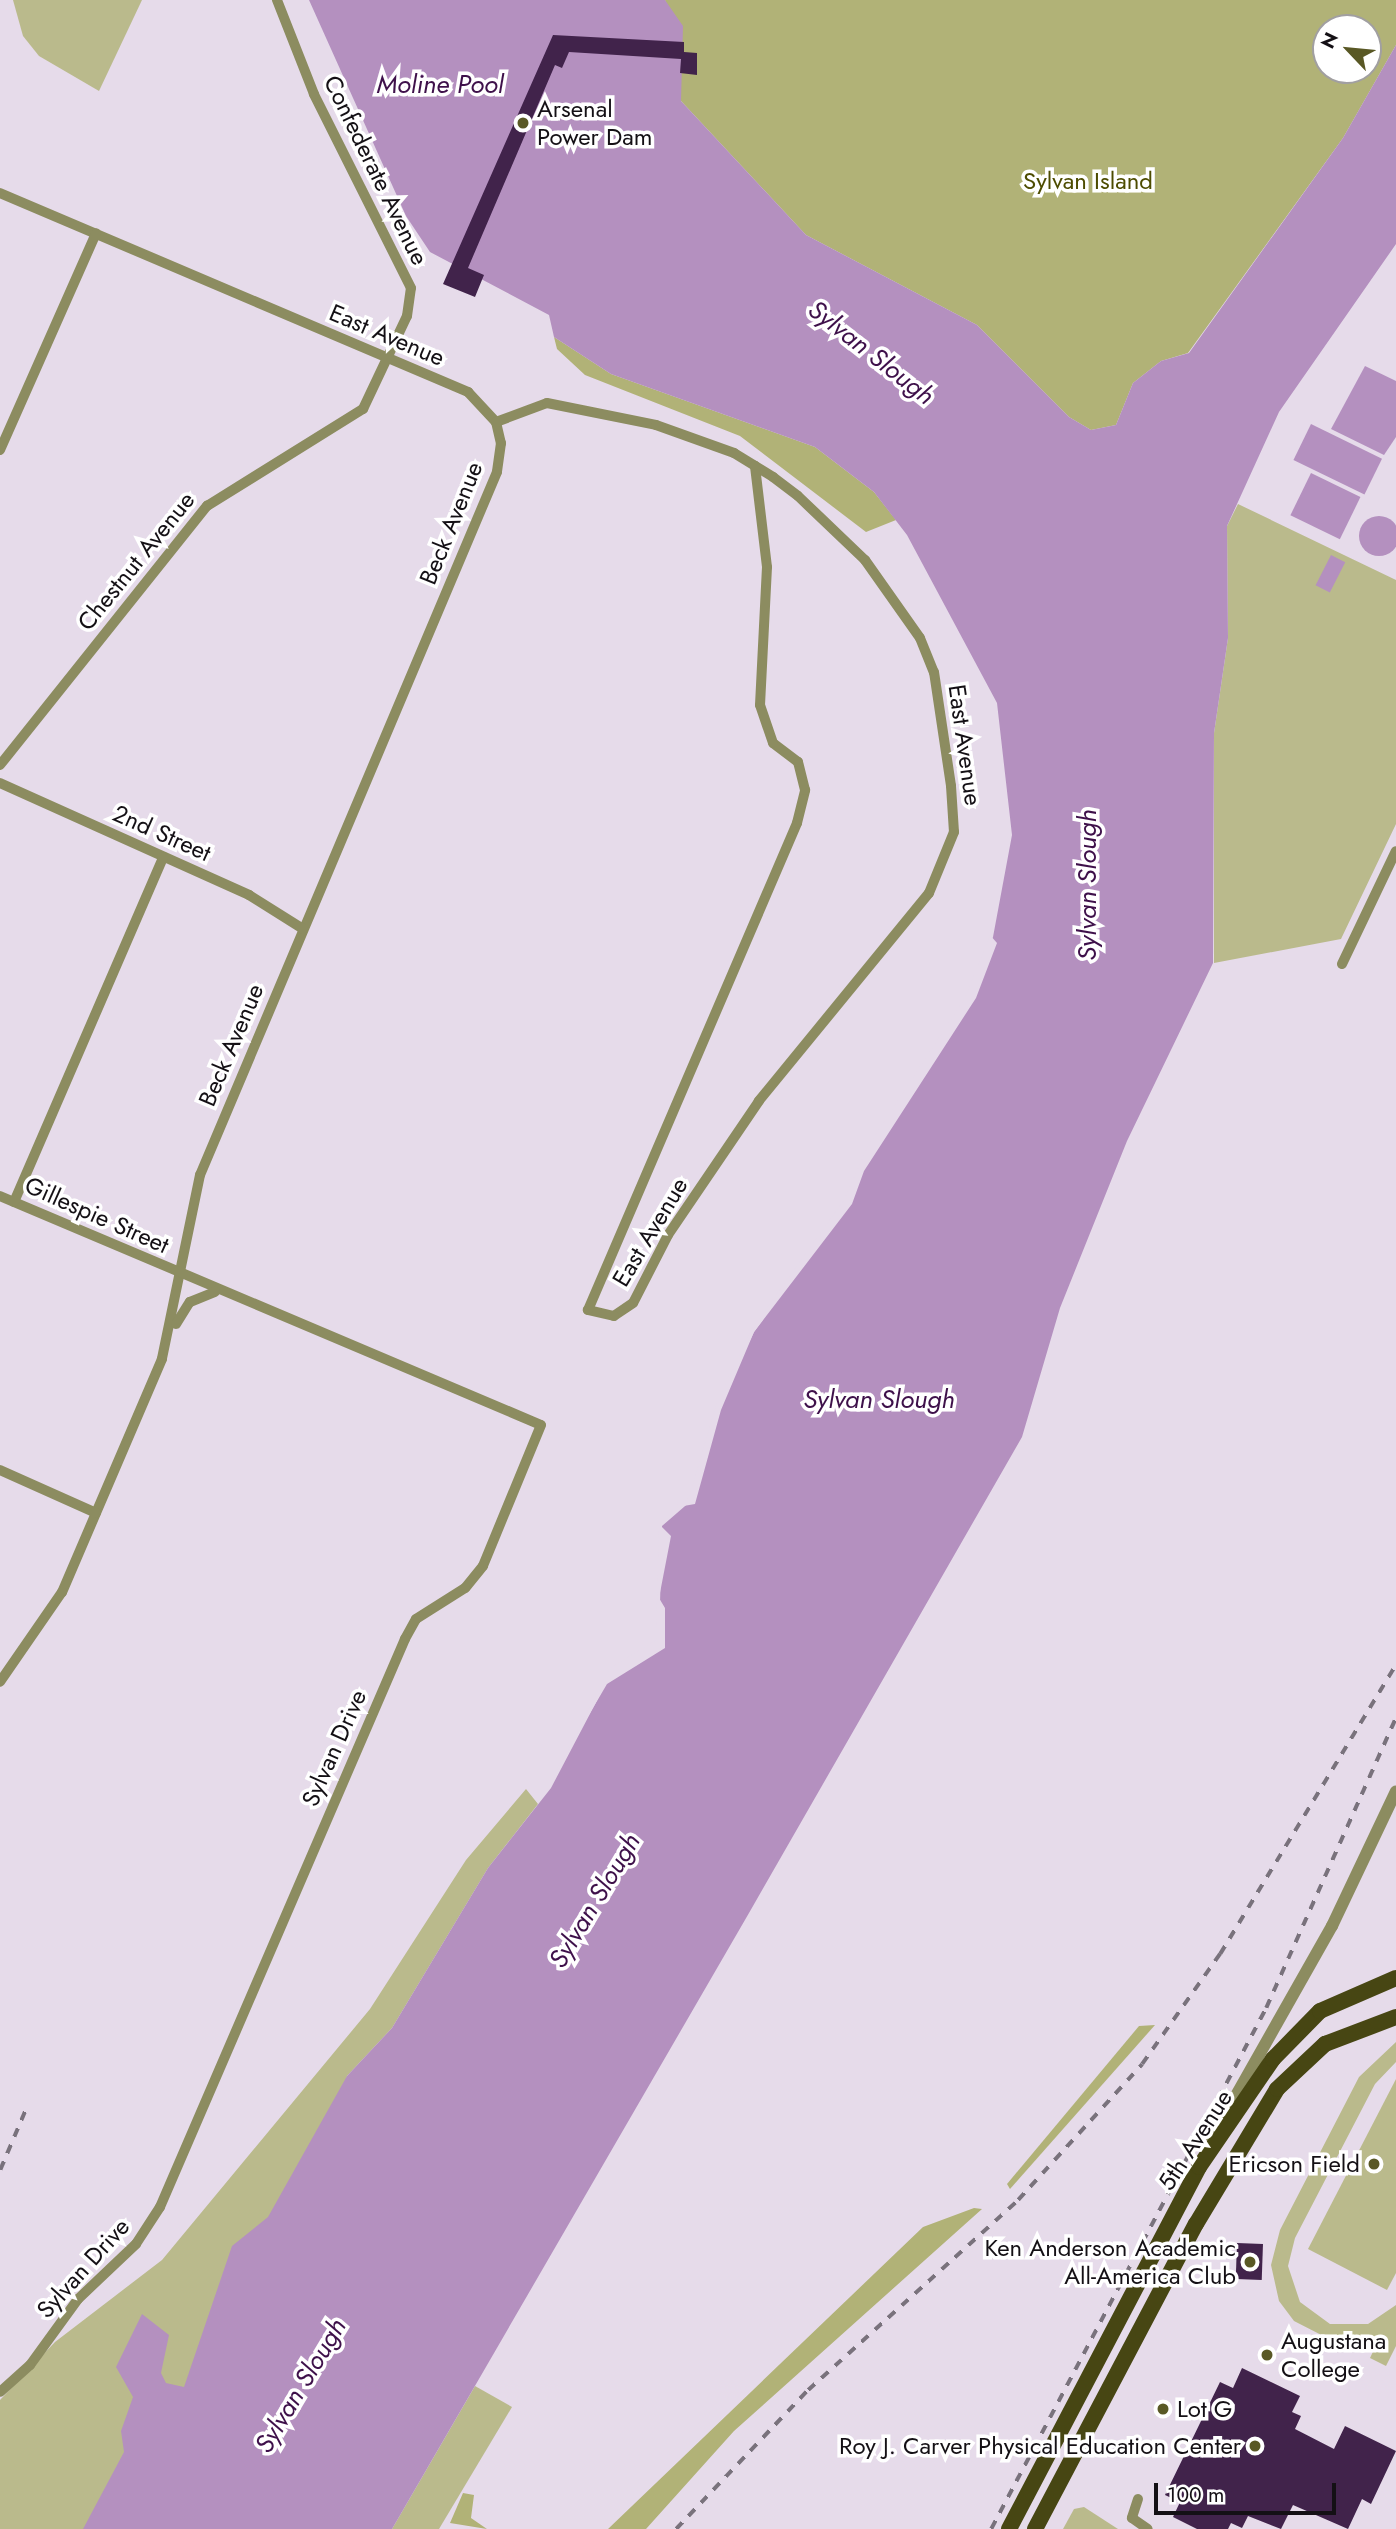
<!DOCTYPE html>
<html>
<head>
<meta charset="utf-8">
<style>
	body { margin:0 }
	#map { position:relative; width:1396px; height:2529px; overflow:hidden; background:#e6dbea; font-family:Jost,sans-serif }
	div>[style] { position:absolute }
	.green>* { inset:0; background:#baba8c }
	.forest>* { inset:0; background:#b1b277 }
	.water>* { inset:0; background:#b490bf; transform-origin:0 0 }
	.round { border-radius:50% }
	.pier>* { inset:0; background:#e6dbea }
	.building>* { inset:0; background:#41234b; transform-origin:0 0 }
	.minor>* { height:10px; margin:-5px; padding:0 5px; transform-origin:5px; border-radius:5px; background:#8c8c60 }
	.tertiary>* { height:12px; margin:-6px; padding:0 6px; transform-origin:6px; border-radius:6px; background:#8c8c60 }
	.primary>* { height:16px; margin:-8px; padding:0 8px; transform-origin:8px; border-radius:8px; background:#474613 }
	.rail>* { height:3.5px; margin-top:-1.75px; transform-origin:0; background:repeating-linear-gradient(90deg,#79727c 0 9px,transparent 0 18px) }
	.dots>* { width:19px; height:19px; translate:-50% -50%; box-sizing:border-box; border:4px solid #fff; border-radius:50% }
	span { translate:-50% -50%; white-space:nowrap; text-align:center; line-height:1.15; -webkit-text-stroke:7px #fff; paint-order:stroke }
	.poi-label { font-size:24px; color:#141015 }
	.left { translate:0 -50%; text-align:left }
	.right { translate:-100% -50%; text-align:right }
	.street-label { font-size:24px; color:#141015 }
	.park-label { font-size:24px; color:#4d4c01 }
	.water-label { font-size:26px; color:#3e104a; font-style:italic }
	.north { position:absolute; left:1312px; top:14px; width:70px; height:70px; box-sizing:border-box; background:#fff; border:2px solid #a19fa1; border-radius:50%; rotate:296deg; font-size:19px; font-weight:700; line-height:28px; text-align:center; color:#141015 }
	.north::after { content:''; display:block; margin:auto; width:24px; height:32px; background:#595825; clip-path:polygon(50% 0,100% 100%,50% 72%,0 100%) }
	.scale { position:absolute; left:1154px; top:2483px; width:182px; height:32px; box-sizing:border-box; border:4px solid #141015; border-top:0; padding-left:9px; font-size:21px; line-height:24px; white-space:nowrap; color:#141015; -webkit-text-stroke:5px #fff; paint-order:stroke }
</style>
</head>
<body>
<div id="map">
	<div class="green">
		<i style="clip-path:polygon(13px 0,142px 0,99px 91px,39px 56px,23px 36px)"></i>
		<i style="clip-path:polygon(1238px 504px,1396px 580px,1396px 824px,1341px 939px,1214px 963px,1214px 733px,1228px 638px,1227px 526px)"></i>
		<i style="clip-path:polygon(526px 1789px,538px 1804px,488px 1868px,392px 2028px,347px 2076px,340px 2107px,110px 2529px,0 2529px,0 2400px,55px 2342px,162px 2260px,370px 2009px,466px 1860px)"></i>
		<i style="clip-path:polygon(1396px 2042px,1396px 2062px,1375px 2084px,1295px 2238px,1288px 2266px,1300px 2302px,1330px 2324px,1368px 2324px,1396px 2305px,1396px 2346px,1386px 2366px,1370px 2358px,1380px 2337px,1337px 2343px,1294px 2321px,1279px 2301px,1271px 2265px,1280px 2230px,1359px 2077px)"></i>
		<i style="clip-path:polygon(1396px 2079px,1396px 2273px,1387px 2290px,1308px 2249px)"></i>
		<i style="clip-path:polygon(475px 2386px,512px 2407px,439px 2529px,392px 2529px)"></i>
		<i style="clip-path:polygon(1084px 2507px,1118px 2529px,1063px 2529px,1074px 2509px)"></i>
	</div>
	<div class="forest">
		<i style="clip-path:polygon(evenodd,665px 0,1396px 0,1396px 45px,1343px 138px,1188px 353px,1161px 361px,1133px 383px,1116px 425px,1091px 430px,1069px 417px,977px 325px,806px 235px,681px 101px,681px 59px,665px 0,1326px 28px,1368px 28px,1368px 70px,1326px 70px,1326px 28px)"></i>
		<i style="clip-path:polygon(554px 337px,611px 374px,815px 447px,874px 492px,896px 520px,866px 532px,740px 436px,585px 375px,557px 349px)"></i>
		<i style="clip-path:polygon(1155px 2025px,1010px 2189px,1007px 2184px,1139px 2026px)"></i>
		<i style="clip-path:polygon(974px 2208px,982px 2209px,734px 2431px,646px 2529px,608px 2529px,923px 2227px)"></i>
		<i style="clip-path:polygon(463px 2493px,474px 2495px,471px 2518px,487px 2529px,450px 2523px)"></i>
	</div>
	<div class="water">
		<i style="clip-path:polygon(309px 0,665px 0,683px 26px,681px 101px,806px 235px,977px 325px,1069px 417px,1091px 430px,1116px 425px,1133px 383px,1161px 361px,1189px 353px,1343px 138px,1396px 45px,1396px 244px,1279px 412px,1227px 526px,1228px 638px,1214px 733px,1213px 963px,1127px 1141px,1060px 1308px,1022px 1437px,749px 1913px,392px 2529px,83px 2529px,124px 2452px,121px 2431px,133px 2397px,116px 2367px,142px 2314px,169px 2335px,161px 2373px,166px 2383px,184px 2387px,232px 2246px,268px 2217px,347px 2076px,392px 2028px,488px 1868px,551px 1788px,613px 1670px,659px 1642px,662px 1526px,692px 1500px,720px 1403px,754px 1332px,847px 1202px,871px 1148px,968px 999px,993px 937px,1012px 835px,997px 703px,907px 535px,874px 492px,815px 447px,611px 374px,554px 337px,549px 315px,430px 252px,406px 216px)"></i>
		<i style="clip-path:polygon(1365px 366px,1396px 381px,1396px 437px,1384px 455px,1331px 429px)"></i>
		<i style="left:1311px;top:424px;width:79px;height:40px;rotate:26deg"></i>
		<i style="left:1311px;top:473px;width:55px;height:47px;rotate:26deg"></i>
		<i class="round" style="left:1359px;top:516px;width:40px;height:40px"></i>
		<i style="left:1331px;top:555px;width:16px;height:34px;rotate:27deg"></i>
	</div>
	<div class="pier">
		<i style="clip-path:polygon(990px 935px,997px 943px,976px 998px,864px 1171px,852px 1204px,754px 1332px,721px 1410px,695px 1504px,672px 1508px,689px 1498px,717px 1402px,751px 1330px,844px 1200px,868px 1146px,965px 998px)"></i>
		<i style="clip-path:polygon(659px 1524px,671px 1536px,659px 1598px,665px 1608px,665px 1648px,607px 1684px,552px 1778px,610px 1668px,656px 1640px)"></i>
	</div>
	<div class="building">
		<i style="clip-path:polygon(553px 35px,684px 42px,684px 52px,697px 53px,697px 75px,680px 73px,681px 59px,569px 52px,562px 68px,555px 65px,468px 268px,484px 275px,475px 297px,443px 284px)"></i>
		<i style="left:1237px;top:2243px;width:26px;height:36px;rotate:2deg"></i>
		<i style="clip-path:polygon(1242px 2368px,1300px 2396px,1292px 2412px,1301px 2416px,1295px 2429px,1334px 2449px,1345px 2426px,1396px 2451px,1371px 2504px,1362px 2499px,1348px 2529px,1293px 2505px,1281px 2529px,1248px 2516px,1242px 2528px,1231px 2523px,1228px 2529px,1197px 2529px,1173px 2517px,1180px 2502px,1165px 2495px,1220px 2382px,1233px 2388px)"></i>
	</div>
	<div class="minor">
		<i style="left:0;top:193px;width:509px;rotate:23.04deg"></i>
		<i style="left:468px;top:392px;width:41px;rotate:47deg"></i>
		<i style="left:496px;top:422px;width:22px;rotate:77deg"></i>
		<i style="left:501px;top:443px;width:29px;rotate:98deg"></i>
		<i style="left:497px;top:472px;width:763px;rotate:112.9deg"></i>
		<i style="left:200px;top:1175px;width:188px;rotate:101.7deg"></i>
		<i style="left:162px;top:1359px;width:254px;rotate:113.2deg"></i>
		<i style="left:62px;top:1592px;width:109px;rotate:124.6deg"></i>
		<i style="left:496px;top:422px;width:54px;rotate:-20.4deg"></i>
		<i style="left:547px;top:403px;width:111px;rotate:11.4deg"></i>
		<i style="left:656px;top:425px;width:83px;rotate:19.7deg"></i>
		<i style="left:734px;top:453px;width:46px;rotate:31.6deg"></i>
		<i style="left:773px;top:477px;width:31px;rotate:37deg"></i>
		<i style="left:798px;top:496px;width:93px;rotate:43.7deg"></i>
		<i style="left:865px;top:560px;width:95px;rotate:54.8deg"></i>
		<i style="left:920px;top:638px;width:37px;rotate:68deg"></i>
		<i style="left:934px;top:672px;width:115px;rotate:81.5deg"></i>
		<i style="left:951px;top:786px;width:46px;rotate:86.3deg"></i>
		<i style="left:954px;top:832px;width:66px;rotate:112.3deg"></i>
		<i style="left:929px;top:893px;width:269px;rotate:129.3deg"></i>
		<i style="left:759px;top:1101px;width:162px;rotate:124.2deg"></i>
		<i style="left:668px;top:1235px;width:76px;rotate:117.2deg"></i>
		<i style="left:633px;top:1303px;width:23px;rotate:146deg"></i>
		<i style="left:614px;top:1316px;width:27px;rotate:-167deg"></i>
		<i style="left:588px;top:1310px;width:530px;rotate:-66.77deg"></i>
		<i style="left:797px;top:823px;width:34px;rotate:-76deg"></i>
		<i style="left:805px;top:790px;width:29px;rotate:-104deg"></i>
		<i style="left:798px;top:762px;width:31px;rotate:-143deg"></i>
		<i style="left:773px;top:743px;width:40px;rotate:-108.9deg"></i>
		<i style="left:760px;top:705px;width:138px;rotate:-87.1deg"></i>
		<i style="left:767px;top:567px;width:102px;rotate:-96.8deg"></i>
		<i style="left:0;top:450px;width:237px;rotate:-66.1deg"></i>
		<i style="left:0;top:765px;width:332px;rotate:-51.4deg"></i>
		<i style="left:207px;top:506px;width:184px;rotate:-31.9deg"></i>
		<i style="left:363px;top:409px;width:103px;rotate:-64.7deg"></i>
		<i style="left:407px;top:316px;width:28px;rotate:-82deg"></i>
		<i style="left:411px;top:288px;width:217px;rotate:-116.6deg"></i>
		<i style="left:314px;top:94px;width:101px;rotate:-111.5deg"></i>
		<i style="left:0;top:783px;width:273px;rotate:24.2deg"></i>
		<i style="left:249px;top:895px;width:64px;rotate:32.2deg"></i>
		<i style="left:1342px;top:964px;width:125px;rotate:-64.5deg"></i>
		<i style="left:0;top:1196px;width:587px;rotate:22.94deg"></i>
		<i style="left:541px;top:1425px;width:152px;rotate:112.4deg"></i>
		<i style="left:483px;top:1566px;width:28px;rotate:129deg"></i>
		<i style="left:465px;top:1588px;width:58px;rotate:147.7deg"></i>
		<i style="left:416px;top:1619px;width:23px;rotate:119deg"></i>
		<i style="left:405px;top:1639px;width:619px;rotate:113.33deg"></i>
		<i style="left:160px;top:2207px;width:44px;rotate:123deg"></i>
		<i style="left:136px;top:2244px;width:80px;rotate:136.5deg"></i>
		<i style="left:78px;top:2299px;width:82px;rotate:126deg"></i>
		<i style="left:30px;top:2365px;width:40px;rotate:138deg"></i>
		<i style="left:14px;top:1202px;width:376px;rotate:-66.6deg"></i>
		<i style="left:176px;top:1324px;width:26px;rotate:-58deg"></i>
		<i style="left:190px;top:1302px;width:27px;rotate:-22deg"></i>
		<i style="left:0;top:1470px;width:105px;rotate:24.1deg"></i>
		<i style="left:1138px;top:2499px;width:20px;rotate:108deg"></i>
		<i style="left:1132px;top:2518px;width:19px;rotate:35deg"></i>
	</div>
	<div class="tertiary">
		<i style="left:1212px;top:2138px;width:244px;rotate:-60.5deg"></i>
		<i style="left:1332px;top:1926px;width:149px;rotate:-64.6deg"></i>
	</div>
	<div class="primary">
		<i style="left:1009px;top:2529px;width:409px;rotate:-62.3deg"></i>
		<i style="left:1199px;top:2167px;width:131px;rotate:-55.6deg"></i>
		<i style="left:1273px;top:2059px;width:67px;rotate:-45.6deg"></i>
		<i style="left:1320px;top:2011px;width:83px;rotate:-23.5deg"></i>
		<i style="left:1035px;top:2529px;width:345px;rotate:-62.2deg"></i>
		<i style="left:1196px;top:2224px;width:157px;rotate:-59deg"></i>
		<i style="left:1277px;top:2089px;width:66px;rotate:-43.2deg"></i>
		<i style="left:1325px;top:2044px;width:76px;rotate:-20.8deg"></i>
	</div>
	<div class="rail">
		<i style="left:0;top:2170px;width:64px;rotate:-67deg"></i>
		<i style="left:676px;top:2529px;width:192px;rotate:-46.5deg"></i>
		<i style="left:808px;top:2390px;width:283px;rotate:-42.1deg"></i>
		<i style="left:1018px;top:2200px;width:184px;rotate:-47.6deg"></i>
		<i style="left:1142px;top:2064px;width:135px;rotate:-54.7deg"></i>
		<i style="left:1220px;top:1954px;width:338px;rotate:-58.7deg"></i>
		<i style="left:991px;top:2529px;width:589px;rotate:-62.17deg"></i>
		<i style="left:1266px;top:2008px;width:319px;rotate:-65.9deg"></i>
	</div>
	<div class="dots">
		<i style="left:523px;top:123px;background:#595825"></i>
		<i style="left:1374px;top:2164px;background:#595825"></i>
		<i style="left:1250px;top:2262px;background:#595825"></i>
		<i style="left:1267px;top:2355px;background:#595825"></i>
		<i style="left:1163px;top:2409px;background:#595825"></i>
		<i style="left:1255px;top:2446px;background:#595825"></i>
	</div>
	<div class="poi-label">
		<span class="left" style="left:537px;top:123px">Arsenal<br>Power Dam</span>
		<span class="right" style="left:1360px;top:2164px">Ericson Field</span>
		<span class="right" style="left:1236px;top:2262px">Ken Anderson Academic<br>All-America Club</span>
		<span class="left" style="left:1281px;top:2355px">Augustana<br>College</span>
		<span class="left" style="left:1177px;top:2409px">Lot G</span>
		<span class="right" style="left:1241px;top:2446px">Roy J. Carver Physical Education Center</span>
	</div>
	<div class="street-label">
		<span style="left:376px;top:170px;rotate:64deg">Confederate Avenue</span>
		<span style="left:387px;top:335px;rotate:23deg">East Avenue</span>
		<span style="left:451px;top:523px;rotate:-68deg">Beck Avenue</span>
		<span style="left:136px;top:561px;rotate:-51deg">Chestnut Avenue</span>
		<span style="left:965px;top:745px;rotate:82deg">East Avenue</span>
		<span style="left:162px;top:833px;rotate:24deg">2nd Street</span>
		<span style="left:231px;top:1045px;rotate:-67deg">Beck Avenue</span>
		<span style="left:97px;top:1215px;rotate:24deg">Gillespie Street</span>
		<span style="left:650px;top:1232px;rotate:-59deg">East Avenue</span>
		<span style="left:334px;top:1748px;rotate:-66deg">Sylvan Drive</span>
		<span style="left:1195px;top:2140px;rotate:-57deg">5th Avenue</span>
		<span style="left:83px;top:2268px;rotate:-48deg">Sylvan Drive</span>
	</div>
	<div class="park-label">
		<span style="left:1088px;top:181px">Sylvan Island</span>
	</div>
	<div class="water-label">
		<span style="left:440px;top:85px">Moline Pool</span>
		<span style="left:871px;top:353px;rotate:38deg">Sylvan Slough</span>
		<span style="left:1088px;top:885px;rotate:-90deg">Sylvan Slough</span>
		<span style="left:879px;top:1400px">Sylvan Slough</span>
		<span style="left:595px;top:1901px;rotate:-59deg">Sylvan Slough</span>
		<span style="left:301px;top:2386px;rotate:-59deg">Sylvan Slough</span>
	</div>
	<div class="north">N</div>
	<div class="scale">100 m</div>
</div>
</body>
</html>
